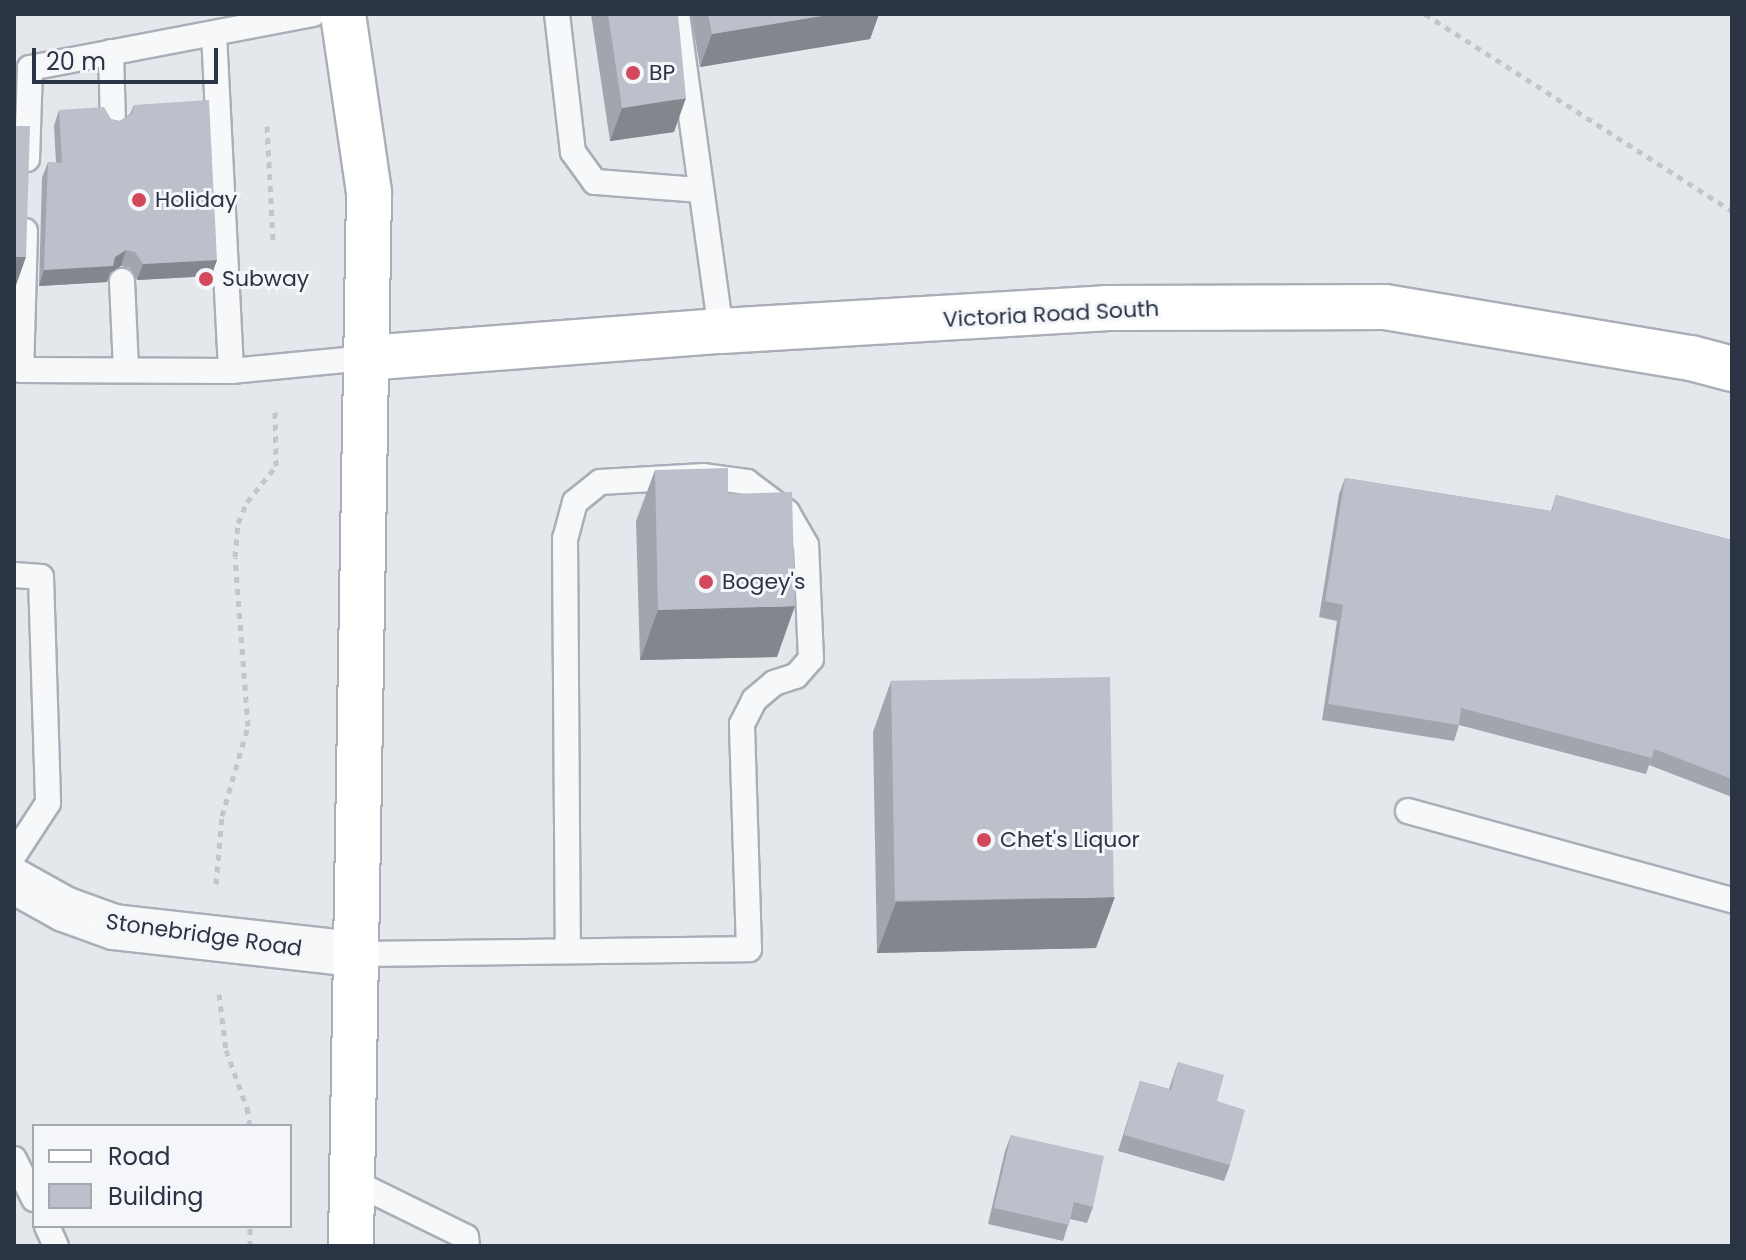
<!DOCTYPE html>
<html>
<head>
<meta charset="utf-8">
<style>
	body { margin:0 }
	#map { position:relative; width:1746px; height:1260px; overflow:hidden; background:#e4e7ec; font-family:Poppins,sans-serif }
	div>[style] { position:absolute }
	.path>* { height:5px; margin-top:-2.5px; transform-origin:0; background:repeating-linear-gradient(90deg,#c2c5cb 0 6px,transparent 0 12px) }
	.roads { filter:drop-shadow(2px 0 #a9aeb7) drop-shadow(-2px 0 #a9aeb7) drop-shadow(0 2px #a9aeb7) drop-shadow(0 -2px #a9aeb7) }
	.lane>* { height:24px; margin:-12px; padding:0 12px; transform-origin:12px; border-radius:12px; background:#f7f8fa }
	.street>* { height:44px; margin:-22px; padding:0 22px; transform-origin:22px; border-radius:22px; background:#f7f8fa }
	.secondary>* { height:44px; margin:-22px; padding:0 22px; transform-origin:22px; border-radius:22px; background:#fff }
	.wall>* { inset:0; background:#a1a5ae }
	.shaded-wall>* { inset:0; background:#83868d }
	.building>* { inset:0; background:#bbc0ca; transform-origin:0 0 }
	.dots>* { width:22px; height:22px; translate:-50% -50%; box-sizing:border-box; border:4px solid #f4f6f9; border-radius:50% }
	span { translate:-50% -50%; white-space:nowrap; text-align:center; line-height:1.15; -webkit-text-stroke:6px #f4f6f9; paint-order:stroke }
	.poi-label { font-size:22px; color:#2b3445 }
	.left { translate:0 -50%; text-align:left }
	.street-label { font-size:22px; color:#2b3445 }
	.frame { position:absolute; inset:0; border:16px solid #2b3445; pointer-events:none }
	.legend { position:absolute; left:32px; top:1124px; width:260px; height:104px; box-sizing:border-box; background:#f4f6f9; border:2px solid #a4a8b1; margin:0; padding:10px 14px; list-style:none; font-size:24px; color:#2b3445 }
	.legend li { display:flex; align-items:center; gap:16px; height:40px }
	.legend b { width:40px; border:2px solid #a4a8b1 }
	.scale { position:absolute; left:32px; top:48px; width:186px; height:36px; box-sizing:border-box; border:4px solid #2b3445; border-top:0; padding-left:10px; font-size:24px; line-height:28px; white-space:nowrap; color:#2b3445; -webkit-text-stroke:6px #f4f6f9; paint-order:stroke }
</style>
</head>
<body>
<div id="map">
	<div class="path">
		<i style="left:1425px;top:14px;width:365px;rotate:32.7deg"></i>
		<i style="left:267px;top:126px;width:114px;rotate:87deg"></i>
		<i style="left:216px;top:884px;width:68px;rotate:-85deg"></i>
		<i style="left:222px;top:816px;width:94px;rotate:-73.9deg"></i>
		<i style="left:248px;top:726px;width:169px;rotate:-94.4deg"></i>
		<i style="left:235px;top:557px;width:34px;rotate:-85deg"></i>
		<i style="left:238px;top:523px;width:23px;rotate:-67deg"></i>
		<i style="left:247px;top:502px;width:46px;rotate:-51.1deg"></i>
		<i style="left:276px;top:466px;width:56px;rotate:-91deg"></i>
		<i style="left:219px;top:994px;width:56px;rotate:82.9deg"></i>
		<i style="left:226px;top:1050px;width:62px;rotate:70.1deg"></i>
		<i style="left:247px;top:1108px;width:18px;rotate:81deg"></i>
		<i style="left:250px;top:1246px;width:20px;rotate:-90deg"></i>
	</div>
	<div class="roads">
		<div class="lane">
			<i style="left:557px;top:14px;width:139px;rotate:83.4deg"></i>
			<i style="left:573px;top:152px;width:37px;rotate:54deg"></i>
			<i style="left:595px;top:182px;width:104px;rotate:4.4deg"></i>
			<i style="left:677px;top:14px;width:320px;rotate:82.1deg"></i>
			<i style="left:214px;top:34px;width:337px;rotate:87.1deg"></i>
			<i style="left:111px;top:52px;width:70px;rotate:88.4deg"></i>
			<i style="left:27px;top:159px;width:91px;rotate:-88.1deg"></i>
			<i style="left:30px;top:68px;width:288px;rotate:-10.8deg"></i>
			<i style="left:25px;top:231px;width:139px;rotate:91.6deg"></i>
			<i style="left:21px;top:370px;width:210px;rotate:0.3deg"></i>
			<i style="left:231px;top:371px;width:137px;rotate:-5.5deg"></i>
			<i style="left:122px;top:281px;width:89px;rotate:87.4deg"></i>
			<i style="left:14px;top:575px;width:27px;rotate:4deg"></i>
			<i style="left:41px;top:577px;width:226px;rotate:88.2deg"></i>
			<i style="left:48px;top:803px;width:62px;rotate:123.2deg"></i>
			<i style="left:1408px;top:811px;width:336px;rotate:15.4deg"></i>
			<i style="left:355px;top:954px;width:394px;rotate:-0.7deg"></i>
			<i style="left:749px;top:949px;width:225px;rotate:-91.8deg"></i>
			<i style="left:742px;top:724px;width:27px;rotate:-63deg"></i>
			<i style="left:754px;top:700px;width:26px;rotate:-40deg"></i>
			<i style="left:774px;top:683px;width:23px;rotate:-18deg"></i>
			<i style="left:796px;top:676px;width:23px;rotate:-49deg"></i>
			<i style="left:811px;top:659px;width:114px;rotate:-92.5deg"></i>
			<i style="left:806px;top:545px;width:38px;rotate:-120deg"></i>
			<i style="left:787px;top:512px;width:50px;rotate:-143.1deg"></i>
			<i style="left:747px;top:482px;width:43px;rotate:-172.1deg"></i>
			<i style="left:704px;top:476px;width:104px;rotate:176.7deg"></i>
			<i style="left:600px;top:482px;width:32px;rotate:141deg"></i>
			<i style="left:575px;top:502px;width:38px;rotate:105deg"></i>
			<i style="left:565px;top:539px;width:412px;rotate:89.6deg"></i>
			<i style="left:14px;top:1159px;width:45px;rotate:63.4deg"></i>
			<i style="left:352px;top:1181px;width:127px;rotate:26.2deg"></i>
			<i style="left:466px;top:1237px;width:9px;rotate:84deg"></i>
			<i style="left:47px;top:1226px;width:22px;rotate:66deg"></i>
		</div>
		<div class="street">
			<i style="left:14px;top:881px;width:57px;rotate:29.2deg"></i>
			<i style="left:64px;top:909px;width:53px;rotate:19.8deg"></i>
			<i style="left:114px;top:927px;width:243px;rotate:6.4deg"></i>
		</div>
		<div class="secondary">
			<i style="left:343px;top:14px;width:180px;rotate:81.7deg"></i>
			<i style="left:369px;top:192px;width:1054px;rotate:90.98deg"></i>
			<i style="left:367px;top:358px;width:355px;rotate:-4.4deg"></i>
			<i style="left:721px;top:331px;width:385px;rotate:-3.4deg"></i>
			<i style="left:1105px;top:308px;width:280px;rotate:-0.2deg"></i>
			<i style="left:1385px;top:307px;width:310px;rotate:9.5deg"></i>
			<i style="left:1691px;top:358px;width:42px;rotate:15deg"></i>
		</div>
	</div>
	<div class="wall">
		<i style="clip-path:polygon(591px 14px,678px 14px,674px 132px,610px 141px)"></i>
		<i style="clip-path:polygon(691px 14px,879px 14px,870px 39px,700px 67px)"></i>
		<i style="clip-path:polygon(134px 105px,217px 260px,211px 276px,137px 280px,130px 268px,121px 266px,110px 273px,107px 282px,39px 286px,42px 178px,48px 162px,56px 163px,54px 126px,59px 110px,120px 121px,130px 114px)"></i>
		<i style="clip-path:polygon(655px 470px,728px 494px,777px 657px,640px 660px,636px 521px)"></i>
		<i style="clip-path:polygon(1345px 478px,1551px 511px,1556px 495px,1732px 540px,1732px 797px,1649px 765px,1646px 774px,1459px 725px,1454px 741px,1322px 720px,1337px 621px,1319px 617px,1339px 494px)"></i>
		<i style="clip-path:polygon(891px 681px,1096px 948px,877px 953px,873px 732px)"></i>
		<i style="clip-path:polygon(1178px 1062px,1217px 1101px,1230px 1165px,1224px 1181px,1118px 1151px,1140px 1081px,1169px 1089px)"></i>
		<i style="clip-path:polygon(1011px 1135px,1093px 1207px,1087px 1223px,1070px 1219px,1063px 1241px,988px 1224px,1005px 1151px)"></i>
	</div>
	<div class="shaded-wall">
		<i style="clip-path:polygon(834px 14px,879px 14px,870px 39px,700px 67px,712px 34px)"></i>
		<i style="clip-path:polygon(686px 98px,674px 132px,610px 141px,622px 108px)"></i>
		<i style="clip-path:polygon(126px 250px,121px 266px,110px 273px,107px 282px,39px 286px,44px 270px,115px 257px)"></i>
		<i style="clip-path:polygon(14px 257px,26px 257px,14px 291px)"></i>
		<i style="clip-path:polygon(217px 260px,211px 276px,137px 280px,143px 264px)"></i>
		<i style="clip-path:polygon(795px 606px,777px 657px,640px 660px,658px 610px)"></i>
		<i style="clip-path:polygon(1115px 897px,1096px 948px,877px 953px,896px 902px)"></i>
	</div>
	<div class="building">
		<i style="clip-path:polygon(608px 14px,678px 14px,686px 98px,622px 108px)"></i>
		<i style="clip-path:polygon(708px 14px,834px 14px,712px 34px)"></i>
		<i style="clip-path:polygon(209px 100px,217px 260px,143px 264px,135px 252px,126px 250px,115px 257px,113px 266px,44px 270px,48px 162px,62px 163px,59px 110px,104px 107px,111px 119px,120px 121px,132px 114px,134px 105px)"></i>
		<i style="clip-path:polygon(14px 126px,30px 126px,26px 257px,14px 257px)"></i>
		<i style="clip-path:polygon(728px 468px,728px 494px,792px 492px,795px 606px,658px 610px,655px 470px)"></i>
		<i style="clip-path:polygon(1345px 478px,1552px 511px,1556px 495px,1732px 540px,1732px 779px,1654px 749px,1652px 758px,1461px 708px,1459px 725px,1328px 704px,1343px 605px,1325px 601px)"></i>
		<i style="left:1110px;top:677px;width:220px;height:219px;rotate:89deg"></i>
		<i style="clip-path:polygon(1178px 1062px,1224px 1075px,1217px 1101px,1245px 1110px,1230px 1165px,1124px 1135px,1140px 1081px,1171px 1090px)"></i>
		<i style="clip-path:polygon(1011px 1135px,1104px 1156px,1093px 1207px,1074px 1202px,1069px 1225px,994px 1208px)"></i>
	</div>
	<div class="dots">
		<i style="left:633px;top:73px;background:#d1495b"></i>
		<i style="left:139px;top:200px;background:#d1495b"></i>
		<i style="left:206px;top:279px;background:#d1495b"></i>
		<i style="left:706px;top:582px;background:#d1495b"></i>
		<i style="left:984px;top:840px;background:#d1495b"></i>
	</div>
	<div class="poi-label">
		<span class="left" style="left:649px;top:73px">BP</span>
		<span class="left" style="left:155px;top:200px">Holiday</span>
		<span class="left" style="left:222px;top:279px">Subway</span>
		<span class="left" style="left:722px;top:582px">Bogey's</span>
		<span class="left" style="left:1000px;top:840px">Chet's Liquor</span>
	</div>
	<div class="street-label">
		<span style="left:1051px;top:314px;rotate:-3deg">Victoria Road South</span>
		<span style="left:204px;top:935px;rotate:8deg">Stonebridge Road</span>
	</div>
	<div class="frame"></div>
	<ul class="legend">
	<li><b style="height:10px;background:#fff"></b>Road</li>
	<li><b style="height:22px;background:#bbc0ca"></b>Building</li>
	</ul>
	<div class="scale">20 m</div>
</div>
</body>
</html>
